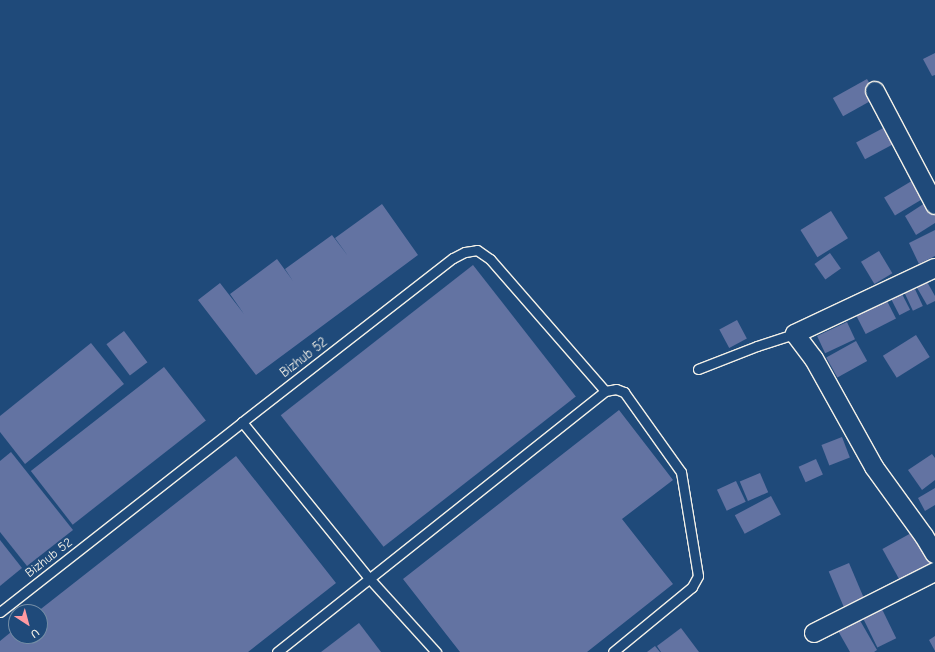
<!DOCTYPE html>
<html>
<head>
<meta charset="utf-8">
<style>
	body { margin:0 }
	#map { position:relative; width:935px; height:652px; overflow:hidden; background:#1f4a7a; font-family:"Comic Neue",sans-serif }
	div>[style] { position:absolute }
	.building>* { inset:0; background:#6373a2; transform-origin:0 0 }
	.roads { filter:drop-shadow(1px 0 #f4f1e8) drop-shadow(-1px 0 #f4f1e8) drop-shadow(0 1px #f4f1e8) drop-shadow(0 -1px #f4f1e8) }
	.lane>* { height:9px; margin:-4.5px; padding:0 4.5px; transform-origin:4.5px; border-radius:4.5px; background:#1f4a7a }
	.street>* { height:18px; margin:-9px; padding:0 9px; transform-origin:9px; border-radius:9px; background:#1f4a7a }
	span { translate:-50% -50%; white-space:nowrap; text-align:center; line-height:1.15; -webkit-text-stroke:3.5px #1f4a7a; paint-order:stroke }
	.street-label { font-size:13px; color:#f4f1e8 }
	.north { position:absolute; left:8px; top:604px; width:40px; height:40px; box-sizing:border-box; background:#1f4a7a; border:1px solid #748da6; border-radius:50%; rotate:144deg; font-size:11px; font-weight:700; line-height:16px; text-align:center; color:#f4f1e8 }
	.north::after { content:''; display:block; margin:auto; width:14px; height:18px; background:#ff9aa2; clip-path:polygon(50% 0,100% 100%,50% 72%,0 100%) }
</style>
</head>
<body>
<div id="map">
	<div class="building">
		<i style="clip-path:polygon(935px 53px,935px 75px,932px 76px,923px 59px)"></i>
		<i style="left:867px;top:79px;width:21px;height:39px;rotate:61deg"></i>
		<i style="left:887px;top:126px;width:19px;height:35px;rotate:62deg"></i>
		<i style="left:915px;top:179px;width:21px;height:36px;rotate:59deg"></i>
		<i style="clip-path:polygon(928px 201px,935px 213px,935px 223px,916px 235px,905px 216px)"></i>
		<i style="clip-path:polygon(382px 204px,418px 255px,256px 375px,198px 300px,220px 283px,244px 314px,230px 294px,277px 259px,293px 281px,285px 269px,332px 235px,348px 256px,335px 238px)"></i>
		<i style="left:831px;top:211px;width:32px;height:36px;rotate:58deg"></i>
		<i style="clip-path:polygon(935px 230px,935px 256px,919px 264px,909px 243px)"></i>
		<i style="left:879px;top:251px;width:26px;height:21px;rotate:59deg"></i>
		<i style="left:830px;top:253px;width:19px;height:19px;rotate:55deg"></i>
		<i style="left:473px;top:265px;width:167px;height:244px;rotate:52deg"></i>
		<i style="clip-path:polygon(926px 280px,935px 296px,935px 301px,927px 305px,916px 286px)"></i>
		<i style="left:914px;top:287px;width:21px;height:11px;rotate:65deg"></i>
		<i style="left:901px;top:292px;width:20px;height:12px;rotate:63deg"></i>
		<i style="left:886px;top:299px;width:22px;height:34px;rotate:63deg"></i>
		<i style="left:737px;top:320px;width:21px;height:20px;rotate:62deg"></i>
		<i style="left:847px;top:322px;width:19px;height:33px;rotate:65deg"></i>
		<i style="left:124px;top:331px;width:39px;height:22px;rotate:53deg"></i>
		<i style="left:916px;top:335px;width:26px;height:39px;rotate:58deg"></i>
		<i style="left:856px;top:341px;width:23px;height:34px;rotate:61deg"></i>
		<i style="clip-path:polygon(91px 343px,124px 384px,25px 464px,0 432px,0 416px)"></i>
		<i style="left:164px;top:367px;width:68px;height:169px;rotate:52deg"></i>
		<i style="clip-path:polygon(619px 410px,673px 480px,622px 519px,673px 584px,587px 652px,460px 652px,403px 579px)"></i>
		<i style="left:842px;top:437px;width:22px;height:22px;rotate:69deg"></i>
		<i style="clip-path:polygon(11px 452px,73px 530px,27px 566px,0 532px,0 461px)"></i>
		<i style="clip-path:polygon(932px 454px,935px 458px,935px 480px,922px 490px,908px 470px)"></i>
		<i style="clip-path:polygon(236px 456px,336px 583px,248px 652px,0 652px,0 641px,16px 628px,16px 636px,40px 636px,40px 612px,37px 612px)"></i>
		<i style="left:816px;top:459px;width:17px;height:19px;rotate:66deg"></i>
		<i style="left:760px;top:473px;width:21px;height:22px;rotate:67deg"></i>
		<i style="left:736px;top:481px;width:23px;height:21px;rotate:65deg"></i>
		<i style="clip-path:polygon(935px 488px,935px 505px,925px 511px,918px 498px)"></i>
		<i style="left:771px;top:496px;width:21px;height:41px;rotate:62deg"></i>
		<i style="left:913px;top:532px;width:37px;height:35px;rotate:61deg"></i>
		<i style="clip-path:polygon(0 540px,22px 568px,0 586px)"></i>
		<i style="left:849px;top:563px;width:38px;height:22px;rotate:67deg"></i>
		<i style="left:880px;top:605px;width:37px;height:21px;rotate:64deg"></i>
		<i style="clip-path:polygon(858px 617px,877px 650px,874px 652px,850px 652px,837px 629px)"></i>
		<i style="clip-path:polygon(359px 623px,381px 652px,321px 652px)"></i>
		<i style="clip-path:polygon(681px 628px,699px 652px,661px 652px,657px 646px)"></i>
		<i style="clip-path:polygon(935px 636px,935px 651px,929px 640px)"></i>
		<i style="clip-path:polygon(655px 646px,660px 652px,647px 652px)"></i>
	</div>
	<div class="roads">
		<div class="lane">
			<i style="left:698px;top:369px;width:63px;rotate:-21.3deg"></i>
			<i style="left:757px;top:346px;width:40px;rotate:-18deg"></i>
			<i style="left:242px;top:422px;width:201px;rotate:50.9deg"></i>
			<i style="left:369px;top:578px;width:100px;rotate:47.8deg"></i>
			<i style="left:0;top:612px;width:308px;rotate:-38.1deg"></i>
			<i style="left:242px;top:422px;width:267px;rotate:-37.9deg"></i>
			<i style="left:453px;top:258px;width:13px;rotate:-27deg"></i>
			<i style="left:465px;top:252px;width:12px;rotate:-9deg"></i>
			<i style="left:477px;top:250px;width:16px;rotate:35deg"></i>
			<i style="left:490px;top:259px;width:175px;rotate:48.9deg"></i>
			<i style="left:277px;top:652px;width:419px;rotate:-38.5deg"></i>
			<i style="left:605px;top:391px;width:11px;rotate:-10deg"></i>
			<i style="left:616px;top:389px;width:9px;rotate:21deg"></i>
			<i style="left:624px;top:392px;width:98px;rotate:54.5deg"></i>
			<i style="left:681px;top:472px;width:105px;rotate:80.7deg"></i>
			<i style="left:698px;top:576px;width:13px;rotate:119deg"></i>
			<i style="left:692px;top:587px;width:102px;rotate:140.6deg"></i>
		</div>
		<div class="street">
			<i style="left:875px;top:91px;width:129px;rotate:62.2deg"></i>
			<i style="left:935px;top:268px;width:155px;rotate:154.8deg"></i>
			<i style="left:795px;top:334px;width:31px;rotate:53deg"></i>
			<i style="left:814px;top:359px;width:124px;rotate:60.9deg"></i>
			<i style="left:874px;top:467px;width:85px;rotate:54.1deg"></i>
			<i style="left:924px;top:536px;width:21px;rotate:59deg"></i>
			<i style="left:814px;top:633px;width:136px;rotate:-26.8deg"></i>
		</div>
	</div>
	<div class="street-label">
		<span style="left:304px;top:358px;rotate:-38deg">Bizhub 52</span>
		<span style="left:49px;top:558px;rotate:-38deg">Bizhub 52</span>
	</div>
	<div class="north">U</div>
</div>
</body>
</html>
